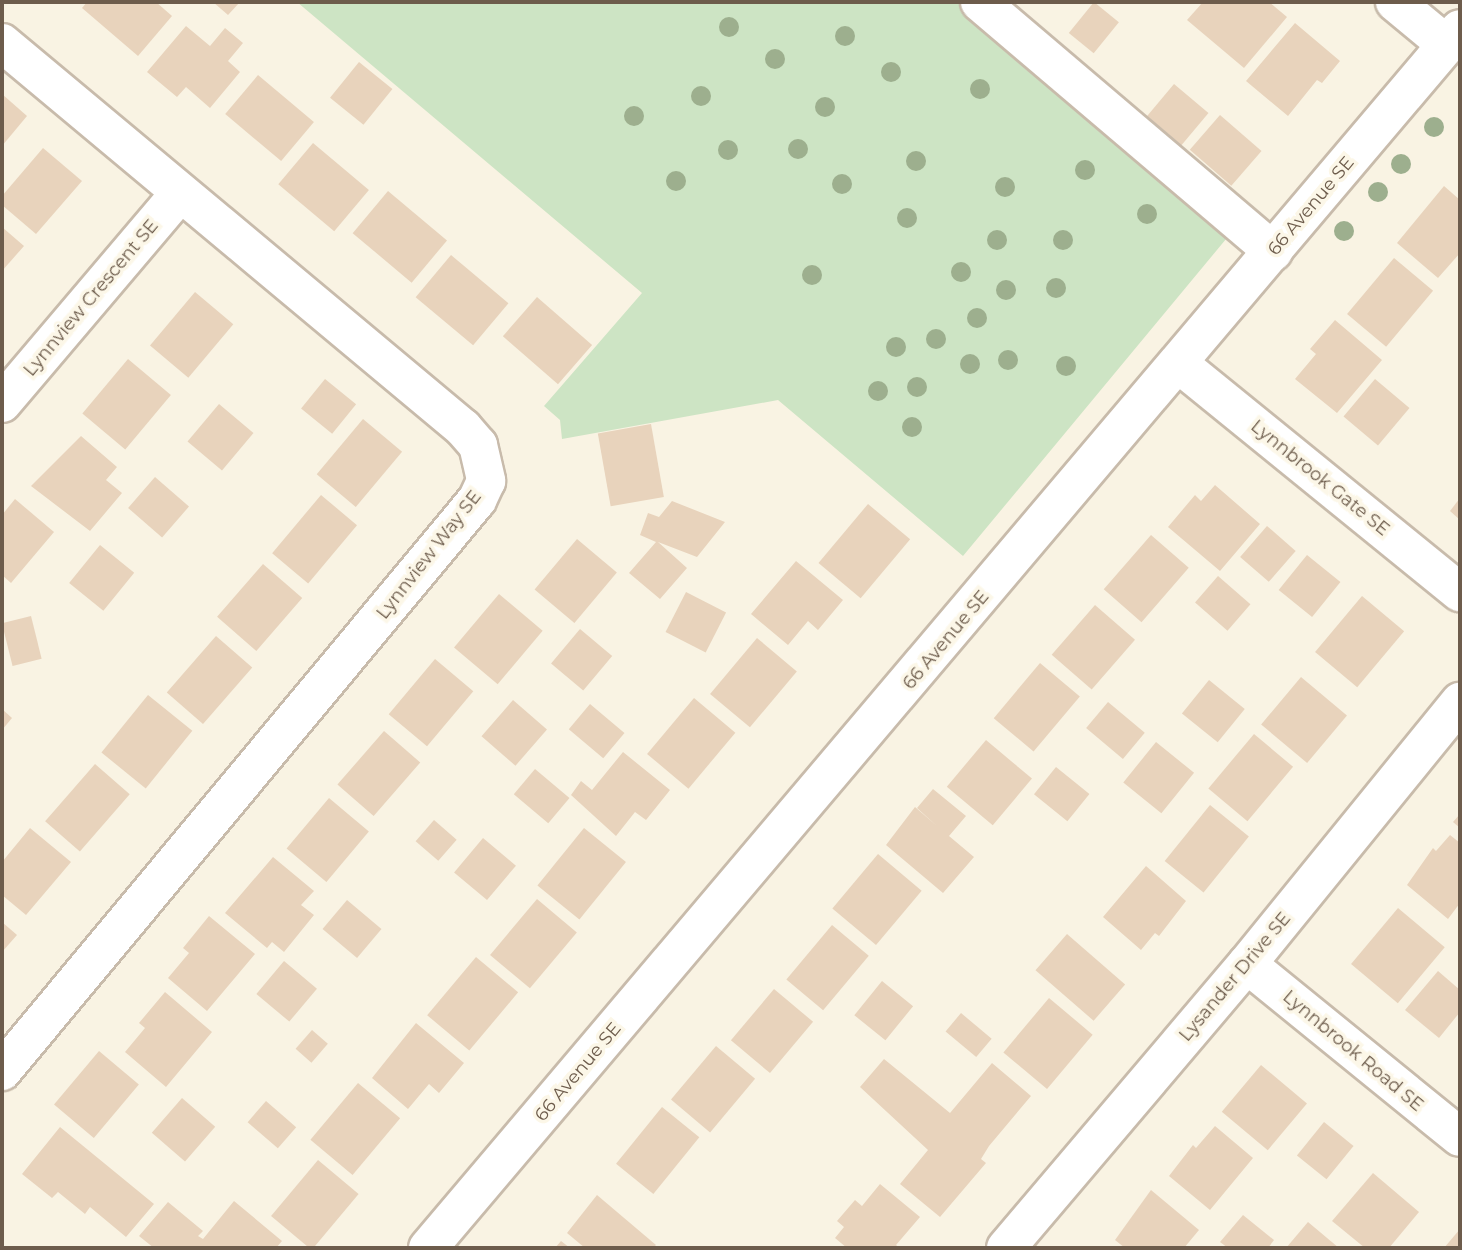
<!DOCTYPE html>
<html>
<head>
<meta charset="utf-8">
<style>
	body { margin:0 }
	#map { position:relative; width:1462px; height:1250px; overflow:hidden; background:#f9f3e3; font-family:Montserrat,sans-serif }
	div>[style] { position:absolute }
	.green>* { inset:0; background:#cde4c4 }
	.building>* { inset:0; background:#e8d3bc; transform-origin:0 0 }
	.roads { filter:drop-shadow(2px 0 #c8bbab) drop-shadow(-2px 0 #c8bbab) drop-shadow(0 2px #c8bbab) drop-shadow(0 -2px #c8bbab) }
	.minor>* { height:38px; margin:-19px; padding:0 19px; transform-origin:19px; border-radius:19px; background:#fff }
	.trees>* { width:20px; height:20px; margin:-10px; border-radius:50%; background:#9daf8e }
	span { translate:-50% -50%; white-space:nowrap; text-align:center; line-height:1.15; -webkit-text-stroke:7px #fcf7e8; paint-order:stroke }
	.street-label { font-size:18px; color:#6d5c4c }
	.frame { position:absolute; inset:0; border:4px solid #6d5c4c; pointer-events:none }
</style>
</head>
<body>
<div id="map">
	<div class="green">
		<i style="clip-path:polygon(297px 2px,982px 2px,1241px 221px,963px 556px,778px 400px,562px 439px,560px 420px,544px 406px,642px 293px)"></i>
	</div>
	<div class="building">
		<i style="clip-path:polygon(87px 2px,156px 2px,172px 16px,138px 56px,82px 8px)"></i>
		<i style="clip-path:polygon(213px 2px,240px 2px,228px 15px)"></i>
		<i style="left:1094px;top:2px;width:32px;height:40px;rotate:39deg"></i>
		<i style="clip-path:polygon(1203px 2px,1269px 2px,1287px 17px,1244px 68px,1187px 20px)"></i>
		<i style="clip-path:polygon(1295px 23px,1340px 61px,1322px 83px,1317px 80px,1288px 116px,1246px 81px)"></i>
		<i style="clip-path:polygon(186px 26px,210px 46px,225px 28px,243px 43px,228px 61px,240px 72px,210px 108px,186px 87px,177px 97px,147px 72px)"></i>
		<i style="left:359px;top:62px;width:43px;height:46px;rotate:39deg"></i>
		<i style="left:258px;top:75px;width:73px;height:51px;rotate:40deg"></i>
		<i style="left:1174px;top:84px;width:45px;height:45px;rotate:40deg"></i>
		<i style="clip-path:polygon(2px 94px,27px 116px,2px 146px)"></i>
		<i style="left:1220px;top:115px;width:55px;height:46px;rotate:41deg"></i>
		<i style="left:313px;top:143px;width:73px;height:54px;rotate:40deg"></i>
		<i style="clip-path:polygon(43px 148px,82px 181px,36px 234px,2px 205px,2px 196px)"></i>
		<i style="clip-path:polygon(1444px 186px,1460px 200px,1460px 253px,1438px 278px,1397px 243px)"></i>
		<i style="left:388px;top:191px;width:77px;height:55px;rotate:40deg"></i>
		<i style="clip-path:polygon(2px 227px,24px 246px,2px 271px)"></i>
		<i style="left:451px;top:255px;width:75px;height:55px;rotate:40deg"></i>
		<i style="left:1394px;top:258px;width:51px;height:73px;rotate:40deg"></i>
		<i style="left:195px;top:292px;width:50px;height:70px;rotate:40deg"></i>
		<i style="left:537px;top:297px;width:73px;height:52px;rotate:41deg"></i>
		<i style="clip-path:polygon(1335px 320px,1382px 360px,1337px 413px,1295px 379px,1316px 354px,1310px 349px)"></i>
		<i style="left:128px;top:359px;width:56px;height:71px;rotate:40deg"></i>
		<i style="left:325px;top:379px;width:40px;height:38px;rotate:39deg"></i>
		<i style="left:1375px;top:379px;width:45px;height:49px;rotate:40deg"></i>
		<i style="left:219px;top:404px;width:45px;height:49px;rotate:40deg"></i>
		<i style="left:363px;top:419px;width:51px;height:72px;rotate:40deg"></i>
		<i style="left:651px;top:424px;width:74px;height:54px;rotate:80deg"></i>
		<i style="clip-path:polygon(81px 436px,117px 467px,106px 480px,122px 493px,90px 531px,31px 486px)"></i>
		<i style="left:155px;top:477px;width:45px;height:41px;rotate:41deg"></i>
		<i style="clip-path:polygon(1215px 485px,1260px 524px,1220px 571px,1168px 527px,1195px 495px,1201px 501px)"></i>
		<i style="left:321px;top:495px;width:47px;height:76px;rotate:40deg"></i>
		<i style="clip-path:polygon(1460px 498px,1460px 520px,1450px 511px)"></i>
		<i style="clip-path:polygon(15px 499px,54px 532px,11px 583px,2px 575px,2px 515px)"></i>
		<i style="clip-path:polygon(672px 501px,725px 522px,697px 557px,658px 542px,687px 568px,660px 599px,629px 573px,656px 542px,640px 535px,648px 513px,659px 517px)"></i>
		<i style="left:868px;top:504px;width:55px;height:77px;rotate:40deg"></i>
		<i style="left:1267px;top:526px;width:38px;height:41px;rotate:41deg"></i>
		<i style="left:1151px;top:535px;width:50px;height:72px;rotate:41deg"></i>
		<i style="left:577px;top:539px;width:52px;height:66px;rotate:40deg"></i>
		<i style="left:100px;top:545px;width:44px;height:49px;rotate:39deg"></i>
		<i style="left:1307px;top:555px;width:43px;height:45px;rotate:39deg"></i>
		<i style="clip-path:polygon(796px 561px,843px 600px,818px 630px,808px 621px,788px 645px,751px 614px)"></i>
		<i style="left:263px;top:564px;width:52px;height:70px;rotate:41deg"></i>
		<i style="left:1218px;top:576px;width:43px;height:35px;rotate:41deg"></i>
		<i style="left:686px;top:592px;width:45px;height:45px;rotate:27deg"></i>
		<i style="left:499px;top:594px;width:57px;height:70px;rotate:40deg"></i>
		<i style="left:1362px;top:596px;width:55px;height:73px;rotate:40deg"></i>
		<i style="left:1095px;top:605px;width:53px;height:66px;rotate:41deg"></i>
		<i style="left:31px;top:616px;width:44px;height:30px;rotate:76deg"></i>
		<i style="left:580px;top:629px;width:42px;height:45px;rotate:40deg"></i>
		<i style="left:216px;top:636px;width:48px;height:75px;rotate:41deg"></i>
		<i style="left:757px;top:638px;width:52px;height:73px;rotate:40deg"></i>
		<i style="left:435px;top:659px;width:50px;height:72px;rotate:40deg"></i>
		<i style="left:1040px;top:663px;width:52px;height:72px;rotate:40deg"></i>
		<i style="left:1301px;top:677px;width:60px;height:62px;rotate:40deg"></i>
		<i style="left:1209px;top:680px;width:46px;height:43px;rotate:39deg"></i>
		<i style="left:148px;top:695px;width:57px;height:74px;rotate:39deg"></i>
		<i style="left:694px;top:698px;width:54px;height:73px;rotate:40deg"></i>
		<i style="left:513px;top:700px;width:45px;height:48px;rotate:41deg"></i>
		<i style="left:1108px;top:702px;width:48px;height:34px;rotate:40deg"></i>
		<i style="left:590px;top:704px;width:45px;height:33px;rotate:40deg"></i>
		<i style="clip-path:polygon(2px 709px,12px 718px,2px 730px)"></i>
		<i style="left:384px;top:731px;width:48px;height:71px;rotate:41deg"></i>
		<i style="left:1254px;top:734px;width:51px;height:71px;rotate:40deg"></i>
		<i style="left:986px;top:740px;width:60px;height:61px;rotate:40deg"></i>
		<i style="left:1156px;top:742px;width:49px;height:52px;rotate:39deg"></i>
		<i style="clip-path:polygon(623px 752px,670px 790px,646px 820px,635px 812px,616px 836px,571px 795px,581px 781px,592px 790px)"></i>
		<i style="left:95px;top:764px;width:46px;height:76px;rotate:41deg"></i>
		<i style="left:1056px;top:767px;width:43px;height:35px;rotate:39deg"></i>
		<i style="left:535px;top:769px;width:45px;height:33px;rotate:40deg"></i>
		<i style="clip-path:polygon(933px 789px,966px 816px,949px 836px,974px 857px,943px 893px,886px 845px,915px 807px,937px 826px,917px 808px)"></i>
		<i style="left:329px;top:798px;width:52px;height:66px;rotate:40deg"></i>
		<i style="left:1210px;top:805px;width:50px;height:72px;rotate:39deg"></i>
		<i style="clip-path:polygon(1460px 814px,1460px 828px,1453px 822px)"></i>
		<i style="left:434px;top:820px;width:30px;height:28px;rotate:41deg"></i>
		<i style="clip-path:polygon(30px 828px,71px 862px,26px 915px,2px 895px,2px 862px)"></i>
		<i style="left:584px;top:828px;width:54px;height:74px;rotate:39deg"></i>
		<i style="clip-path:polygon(1450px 835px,1460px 843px,1460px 903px,1448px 919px,1407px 885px,1433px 848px,1436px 851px)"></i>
		<i style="left:483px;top:838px;width:43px;height:45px;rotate:40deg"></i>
		<i style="left:878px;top:854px;width:57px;height:71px;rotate:40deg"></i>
		<i style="clip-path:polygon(273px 857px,314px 891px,301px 905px,314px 915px,284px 952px,272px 942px,267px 948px,225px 913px)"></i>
		<i style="clip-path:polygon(1146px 866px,1186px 901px,1159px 936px,1155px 933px,1141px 950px,1103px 917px)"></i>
		<i style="left:537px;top:899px;width:52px;height:73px;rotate:40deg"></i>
		<i style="left:347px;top:900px;width:45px;height:38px;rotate:40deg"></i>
		<i style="left:1398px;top:908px;width:61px;height:73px;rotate:40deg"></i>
		<i style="clip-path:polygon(209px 916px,255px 954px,207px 1011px,168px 978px,189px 953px,183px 948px)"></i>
		<i style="clip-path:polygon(2px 922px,17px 935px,2px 952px)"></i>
		<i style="left:832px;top:925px;width:48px;height:71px;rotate:40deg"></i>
		<i style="left:1067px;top:934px;width:77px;height:48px;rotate:41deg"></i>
		<i style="left:476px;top:957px;width:55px;height:76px;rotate:40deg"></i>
		<i style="left:284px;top:961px;width:43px;height:43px;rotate:40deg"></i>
		<i style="clip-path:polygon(1438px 971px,1460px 990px,1460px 1012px,1439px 1038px,1405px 1010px)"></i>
		<i style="left:882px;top:981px;width:40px;height:44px;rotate:39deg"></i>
		<i style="left:774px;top:989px;width:51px;height:67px;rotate:40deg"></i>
		<i style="clip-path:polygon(165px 992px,212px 1032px,166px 1087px,125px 1052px,145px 1028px,139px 1023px)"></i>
		<i style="left:1049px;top:998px;width:57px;height:71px;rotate:40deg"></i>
		<i style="left:961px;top:1013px;width:40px;height:24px;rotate:40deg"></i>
		<i style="clip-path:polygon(416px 1023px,464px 1063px,439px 1093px,429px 1084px,408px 1109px,372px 1078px)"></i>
		<i style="left:312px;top:1030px;width:21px;height:25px;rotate:41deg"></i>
		<i style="left:716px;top:1046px;width:51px;height:70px;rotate:40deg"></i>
		<i style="left:99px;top:1051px;width:52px;height:70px;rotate:40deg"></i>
		<i style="clip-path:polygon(884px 1059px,950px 1113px,992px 1063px,1031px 1096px,989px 1146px,981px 1159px,986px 1163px,940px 1217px,900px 1184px,928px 1150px,860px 1087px)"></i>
		<i style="left:1261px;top:1065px;width:60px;height:61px;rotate:40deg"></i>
		<i style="left:358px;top:1083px;width:55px;height:74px;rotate:40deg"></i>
		<i style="left:182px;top:1098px;width:44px;height:46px;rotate:41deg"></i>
		<i style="left:266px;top:1101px;width:40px;height:28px;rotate:41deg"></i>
		<i style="left:662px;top:1107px;width:48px;height:73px;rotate:39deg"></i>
		<i style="left:1324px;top:1122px;width:38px;height:43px;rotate:39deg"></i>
		<i style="clip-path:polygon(1215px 1126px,1253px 1158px,1210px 1210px,1169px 1176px,1193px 1145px,1196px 1148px)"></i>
		<i style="clip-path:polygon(60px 1127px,154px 1204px,126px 1237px,90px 1207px,85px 1214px,58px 1192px,52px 1198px,22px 1174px)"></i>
		<i style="left:318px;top:1160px;width:53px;height:73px;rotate:40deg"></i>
		<i style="clip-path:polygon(1373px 1173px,1419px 1212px,1389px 1248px,1365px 1248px,1332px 1221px)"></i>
		<i style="clip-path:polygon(880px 1184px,920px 1217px,896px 1245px,900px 1248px,847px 1248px,835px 1238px,844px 1227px,837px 1221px,855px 1200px,862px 1206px)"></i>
		<i style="clip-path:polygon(1151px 1190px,1199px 1230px,1184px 1248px,1125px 1248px,1115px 1240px)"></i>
		<i style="clip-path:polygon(597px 1195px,656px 1245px,653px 1248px,585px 1248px,567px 1233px)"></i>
		<i style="clip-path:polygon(234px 1201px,282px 1241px,276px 1248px,154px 1248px,139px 1236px,168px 1202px,203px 1231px,198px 1236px,203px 1239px)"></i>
		<i style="clip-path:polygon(1243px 1215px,1274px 1240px,1268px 1248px,1228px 1248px,1220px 1242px)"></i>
		<i style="clip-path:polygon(1308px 1222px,1339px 1248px,1286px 1248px)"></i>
		<i style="clip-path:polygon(1460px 1229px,1460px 1248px,1444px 1248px)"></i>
		<i style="clip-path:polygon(561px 1241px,570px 1248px,555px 1248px)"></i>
	</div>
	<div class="roads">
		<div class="minor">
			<i style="left:980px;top:2px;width:385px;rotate:40.4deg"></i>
			<i style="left:1395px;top:2px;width:67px;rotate:39.6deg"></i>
			<i style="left:2px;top:43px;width:601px;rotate:39.87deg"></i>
			<i style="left:463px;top:428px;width:23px;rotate:49deg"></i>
			<i style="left:478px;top:445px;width:37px;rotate:77deg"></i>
			<i style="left:486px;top:481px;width:21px;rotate:115deg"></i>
			<i style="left:477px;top:500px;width:743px;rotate:129.76deg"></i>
			<i style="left:1179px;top:364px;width:362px;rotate:39.1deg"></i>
			<i style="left:2px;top:403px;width:275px;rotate:-49.7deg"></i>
			<i style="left:1247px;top:964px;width:274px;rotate:39.1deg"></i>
			<i style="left:428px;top:1248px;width:1597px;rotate:-49.75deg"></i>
			<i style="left:1006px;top:1248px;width:372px;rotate:-49.7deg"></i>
			<i style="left:1247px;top:964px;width:338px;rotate:-50.9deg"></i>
		</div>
	</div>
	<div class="trees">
		<i style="left:729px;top:27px"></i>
		<i style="left:845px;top:36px"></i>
		<i style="left:775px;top:59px"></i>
		<i style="left:891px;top:72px"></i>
		<i style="left:980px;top:89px"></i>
		<i style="left:701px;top:96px"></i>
		<i style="left:825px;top:107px"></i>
		<i style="left:634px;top:116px"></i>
		<i style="left:1434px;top:127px"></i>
		<i style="left:798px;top:149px"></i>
		<i style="left:728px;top:150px"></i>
		<i style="left:916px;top:161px"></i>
		<i style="left:1401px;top:164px"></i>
		<i style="left:1085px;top:170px"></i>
		<i style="left:676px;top:181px"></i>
		<i style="left:842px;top:184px"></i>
		<i style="left:1005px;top:187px"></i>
		<i style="left:1378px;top:192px"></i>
		<i style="left:1147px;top:214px"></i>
		<i style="left:907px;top:218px"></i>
		<i style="left:1344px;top:231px"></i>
		<i style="left:997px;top:240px"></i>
		<i style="left:1063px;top:240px"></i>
		<i style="left:961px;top:272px"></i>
		<i style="left:812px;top:275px"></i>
		<i style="left:1056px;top:288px"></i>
		<i style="left:1006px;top:290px"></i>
		<i style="left:977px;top:318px"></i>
		<i style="left:936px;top:339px"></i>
		<i style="left:896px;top:347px"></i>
		<i style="left:1008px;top:360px"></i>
		<i style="left:970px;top:364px"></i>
		<i style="left:1066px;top:366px"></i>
		<i style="left:917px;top:387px"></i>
		<i style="left:878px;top:391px"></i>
		<i style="left:912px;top:427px"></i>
	</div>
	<div class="street-label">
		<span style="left:1311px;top:206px;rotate:-50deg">66 Avenue SE</span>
		<span style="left:91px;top:298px;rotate:-50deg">Lynnview Crescent SE</span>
		<span style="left:1320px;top:478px;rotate:39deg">Lynnbrook Gate SE</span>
		<span style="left:429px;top:555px;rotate:-52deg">Lynnview Way SE</span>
		<span style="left:946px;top:640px;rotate:-50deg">66 Avenue SE</span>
		<span style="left:1235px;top:977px;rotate:-50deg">Lysander Drive SE</span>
		<span style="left:1353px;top:1051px;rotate:40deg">Lynnbrook Road SE</span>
		<span style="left:578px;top:1072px;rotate:-50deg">66 Avenue SE</span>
	</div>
	<div class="frame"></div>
</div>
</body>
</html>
